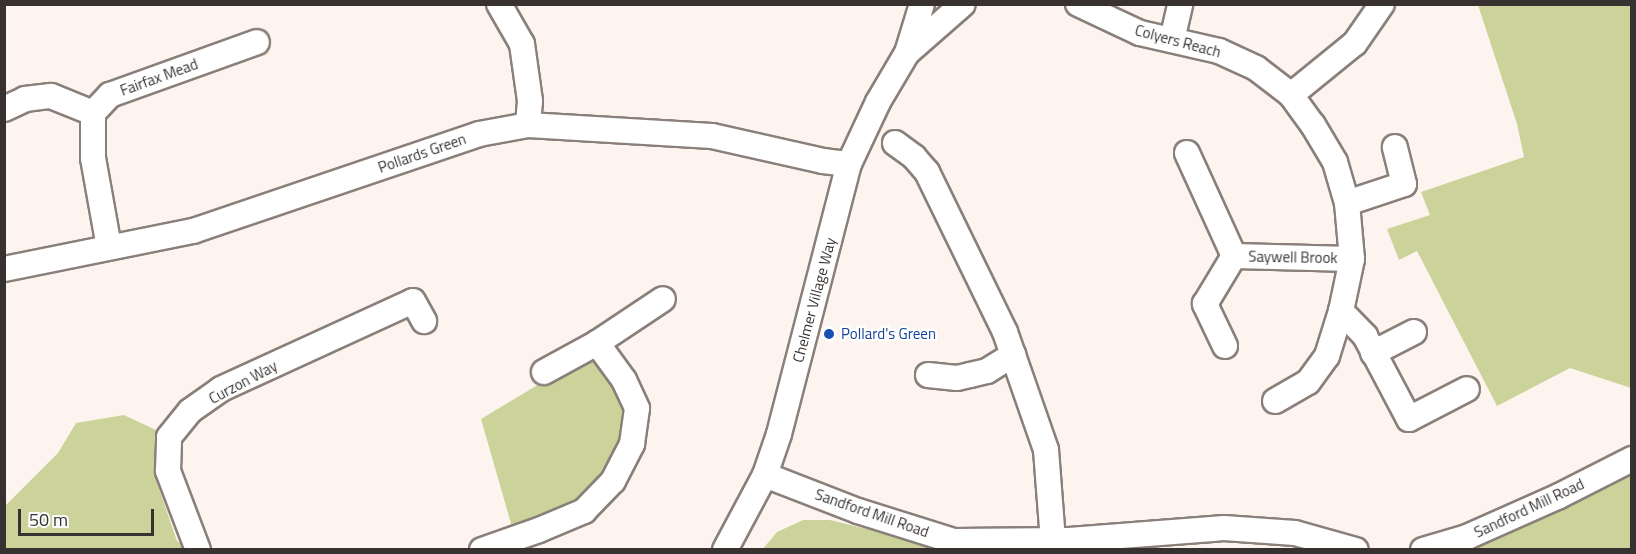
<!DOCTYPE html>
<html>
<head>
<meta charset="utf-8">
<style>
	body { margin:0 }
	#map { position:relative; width:1636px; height:554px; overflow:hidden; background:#fef4ef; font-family:"Titillium Web",sans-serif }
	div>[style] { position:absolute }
	.green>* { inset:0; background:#cbd39b }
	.roads { filter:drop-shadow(2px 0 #8a7f79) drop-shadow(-2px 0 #8a7f79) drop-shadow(0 2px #8a7f79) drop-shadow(0 -2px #8a7f79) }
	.minor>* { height:24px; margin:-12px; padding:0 12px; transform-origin:12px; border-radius:12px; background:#fff }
	.dots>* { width:16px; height:16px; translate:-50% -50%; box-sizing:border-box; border:3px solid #fff; border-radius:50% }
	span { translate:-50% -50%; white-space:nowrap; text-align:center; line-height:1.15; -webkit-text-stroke:4.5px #fff; paint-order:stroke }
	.street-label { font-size:15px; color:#373230 }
	.transit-label { font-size:15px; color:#164399 }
	.left { translate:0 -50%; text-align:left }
	.frame { position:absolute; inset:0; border:6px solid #373230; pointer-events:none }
	.scale { position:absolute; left:18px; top:509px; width:136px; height:27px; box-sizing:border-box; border:3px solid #373230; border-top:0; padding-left:8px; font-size:18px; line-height:21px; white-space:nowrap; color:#373230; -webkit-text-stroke:4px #fff; paint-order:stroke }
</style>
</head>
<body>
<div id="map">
	<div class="green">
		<i style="clip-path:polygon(1478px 5px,1631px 5px,1631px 388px,1570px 368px,1497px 406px,1417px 251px,1399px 260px,1387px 229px,1430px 215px,1421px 192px,1524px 157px,1517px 124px)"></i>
		<i style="clip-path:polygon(596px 354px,615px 383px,624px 409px,622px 432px,607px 470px,577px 500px,536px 519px,512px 527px,481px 419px,569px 366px)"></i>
		<i style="clip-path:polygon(124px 415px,160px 432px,155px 477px,177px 541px,189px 549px,5px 550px,5px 506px,58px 453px,76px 423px)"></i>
		<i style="clip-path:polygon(1631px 475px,1631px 549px,1468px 549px)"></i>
		<i style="clip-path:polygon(803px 520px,830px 520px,896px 536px,987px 550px,762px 550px,777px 532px)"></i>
	</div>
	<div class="roads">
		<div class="minor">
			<i style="left:499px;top:4px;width:46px;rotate:60.1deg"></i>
			<i style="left:522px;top:44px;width:58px;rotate:82deg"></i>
			<i style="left:530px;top:101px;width:24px;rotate:95deg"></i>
			<i style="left:1078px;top:4px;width:68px;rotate:25.1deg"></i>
			<i style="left:1140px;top:33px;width:81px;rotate:12.8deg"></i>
			<i style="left:1219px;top:51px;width:41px;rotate:24.7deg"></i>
			<i style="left:1256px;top:68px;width:44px;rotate:37.6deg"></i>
			<i style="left:1291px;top:95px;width:37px;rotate:54deg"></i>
			<i style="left:1313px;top:125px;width:43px;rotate:59.3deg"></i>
			<i style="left:1335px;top:162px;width:43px;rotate:73.7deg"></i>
			<i style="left:1347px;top:203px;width:56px;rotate:84.9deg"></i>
			<i style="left:1352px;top:259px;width:53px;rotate:101.9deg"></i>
			<i style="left:1341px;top:311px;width:47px;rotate:107.3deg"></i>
			<i style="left:1327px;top:356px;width:32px;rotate:126deg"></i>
			<i style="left:1308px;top:382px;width:38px;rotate:150deg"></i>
			<i style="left:1172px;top:40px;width:37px;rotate:-77deg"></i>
			<i style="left:907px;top:53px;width:74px;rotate:-41.2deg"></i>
			<i style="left:1291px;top:95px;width:82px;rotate:-39.1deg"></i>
			<i style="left:1355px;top:43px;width:47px;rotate:-55.3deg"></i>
			<i style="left:4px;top:109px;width:23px;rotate:-25deg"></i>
			<i style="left:25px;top:99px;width:26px;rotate:-7deg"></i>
			<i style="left:51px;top:96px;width:45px;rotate:22deg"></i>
			<i style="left:895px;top:143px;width:24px;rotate:36deg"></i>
			<i style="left:914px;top:157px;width:20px;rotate:49deg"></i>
			<i style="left:927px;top:172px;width:178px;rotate:64deg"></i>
			<i style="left:1005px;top:332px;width:125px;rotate:70.8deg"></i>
			<i style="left:1046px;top:450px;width:91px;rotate:85.6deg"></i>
			<i style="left:1187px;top:153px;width:113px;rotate:65.5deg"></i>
			<i style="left:1234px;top:256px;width:118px;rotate:1.5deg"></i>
			<i style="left:1347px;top:203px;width:60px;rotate:-18.4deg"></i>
			<i style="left:1404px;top:184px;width:38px;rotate:-104deg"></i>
			<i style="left:109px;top:247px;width:90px;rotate:-100.2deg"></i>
			<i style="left:93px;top:158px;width:45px;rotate:-90deg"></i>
			<i style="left:93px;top:113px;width:25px;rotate:-47deg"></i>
			<i style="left:110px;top:95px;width:156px;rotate:-19.8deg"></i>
			<i style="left:4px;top:269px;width:193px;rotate:-11.4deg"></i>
			<i style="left:193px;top:231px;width:302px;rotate:-18.7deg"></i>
			<i style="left:479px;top:134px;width:50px;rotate:-10.4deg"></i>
			<i style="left:528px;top:125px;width:184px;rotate:3.4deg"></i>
			<i style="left:712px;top:136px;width:114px;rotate:12.7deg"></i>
			<i style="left:823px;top:161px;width:26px;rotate:7deg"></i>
			<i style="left:1341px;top:311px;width:35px;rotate:46deg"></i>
			<i style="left:1365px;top:336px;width:94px;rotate:62.1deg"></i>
			<i style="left:1409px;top:419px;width:65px;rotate:-27.3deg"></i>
			<i style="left:1225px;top:346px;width:47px;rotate:-115.5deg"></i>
			<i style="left:1205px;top:304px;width:56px;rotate:-58.9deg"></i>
			<i style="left:1373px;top:353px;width:46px;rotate:-27.1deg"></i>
			<i style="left:544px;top:372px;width:60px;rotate:-28.7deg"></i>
			<i style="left:928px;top:375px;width:29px;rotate:6deg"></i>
			<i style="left:957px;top:378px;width:13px;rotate:-13deg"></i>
			<i style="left:970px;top:375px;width:17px;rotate:-13deg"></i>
			<i style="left:987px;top:371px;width:31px;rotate:-32deg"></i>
			<i style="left:765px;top:475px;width:100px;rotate:21.2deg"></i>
			<i style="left:858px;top:511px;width:101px;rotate:17.4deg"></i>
			<i style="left:954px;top:541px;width:115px;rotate:-0.5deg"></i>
			<i style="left:1069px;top:540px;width:155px;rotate:-4.4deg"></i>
			<i style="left:1224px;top:528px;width:71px;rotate:4deg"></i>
			<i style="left:1295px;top:533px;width:63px;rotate:15.6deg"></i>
			<i style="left:198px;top:550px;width:85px;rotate:-110.8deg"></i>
			<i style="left:168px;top:471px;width:34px;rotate:-88deg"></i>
			<i style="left:169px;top:437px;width:33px;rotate:-51deg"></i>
			<i style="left:190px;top:411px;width:38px;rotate:-35deg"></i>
			<i style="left:221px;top:389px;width:211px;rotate:-24.6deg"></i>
			<i style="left:413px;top:301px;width:23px;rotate:61deg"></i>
			<i style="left:482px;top:550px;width:60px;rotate:-19.3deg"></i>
			<i style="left:539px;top:530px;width:49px;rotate:-22.9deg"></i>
			<i style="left:584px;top:511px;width:42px;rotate:-46deg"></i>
			<i style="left:613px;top:481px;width:42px;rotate:-62.8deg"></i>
			<i style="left:632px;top:444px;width:36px;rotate:-82deg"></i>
			<i style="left:637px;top:408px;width:31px;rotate:-115deg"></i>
			<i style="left:624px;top:380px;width:46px;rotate:-126.1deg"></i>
			<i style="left:597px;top:343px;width:79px;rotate:-33.7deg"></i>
			<i style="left:725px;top:550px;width:85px;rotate:-61.9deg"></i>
			<i style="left:765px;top:475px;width:43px;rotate:-71.1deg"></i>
			<i style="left:779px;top:434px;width:279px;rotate:-75.5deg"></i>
			<i style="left:849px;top:164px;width:68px;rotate:-64.9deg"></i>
			<i style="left:878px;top:102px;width:57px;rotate:-59.4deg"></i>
			<i style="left:907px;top:53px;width:51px;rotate:-73deg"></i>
			<i style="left:1423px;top:550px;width:46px;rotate:-16.5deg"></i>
			<i style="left:1467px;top:537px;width:101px;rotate:-24deg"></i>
			<i style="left:1559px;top:496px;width:82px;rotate:-26.9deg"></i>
		</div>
	</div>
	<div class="dots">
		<i style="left:829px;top:334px;background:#1a4fb4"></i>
	</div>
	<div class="street-label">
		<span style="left:1178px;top:41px;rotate:15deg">Colyers Reach</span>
		<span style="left:159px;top:77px;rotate:-20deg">Fairfax Mead</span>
		<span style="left:422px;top:153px;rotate:-19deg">Pollards Green</span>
		<span style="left:1293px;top:257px;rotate:1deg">Saywell Brook</span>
		<span style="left:814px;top:300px;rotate:-75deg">Chelmer Village Way</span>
		<span style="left:243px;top:382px;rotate:-28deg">Curzon Way</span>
		<span style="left:1529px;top:508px;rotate:-25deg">Sandford Mill Road</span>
		<span style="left:872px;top:513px;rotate:19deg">Sandford Mill Road</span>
	</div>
	<div class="transit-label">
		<span class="left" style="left:841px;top:334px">Pollard's Green</span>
	</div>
	<div class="frame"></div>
	<div class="scale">50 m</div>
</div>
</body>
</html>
